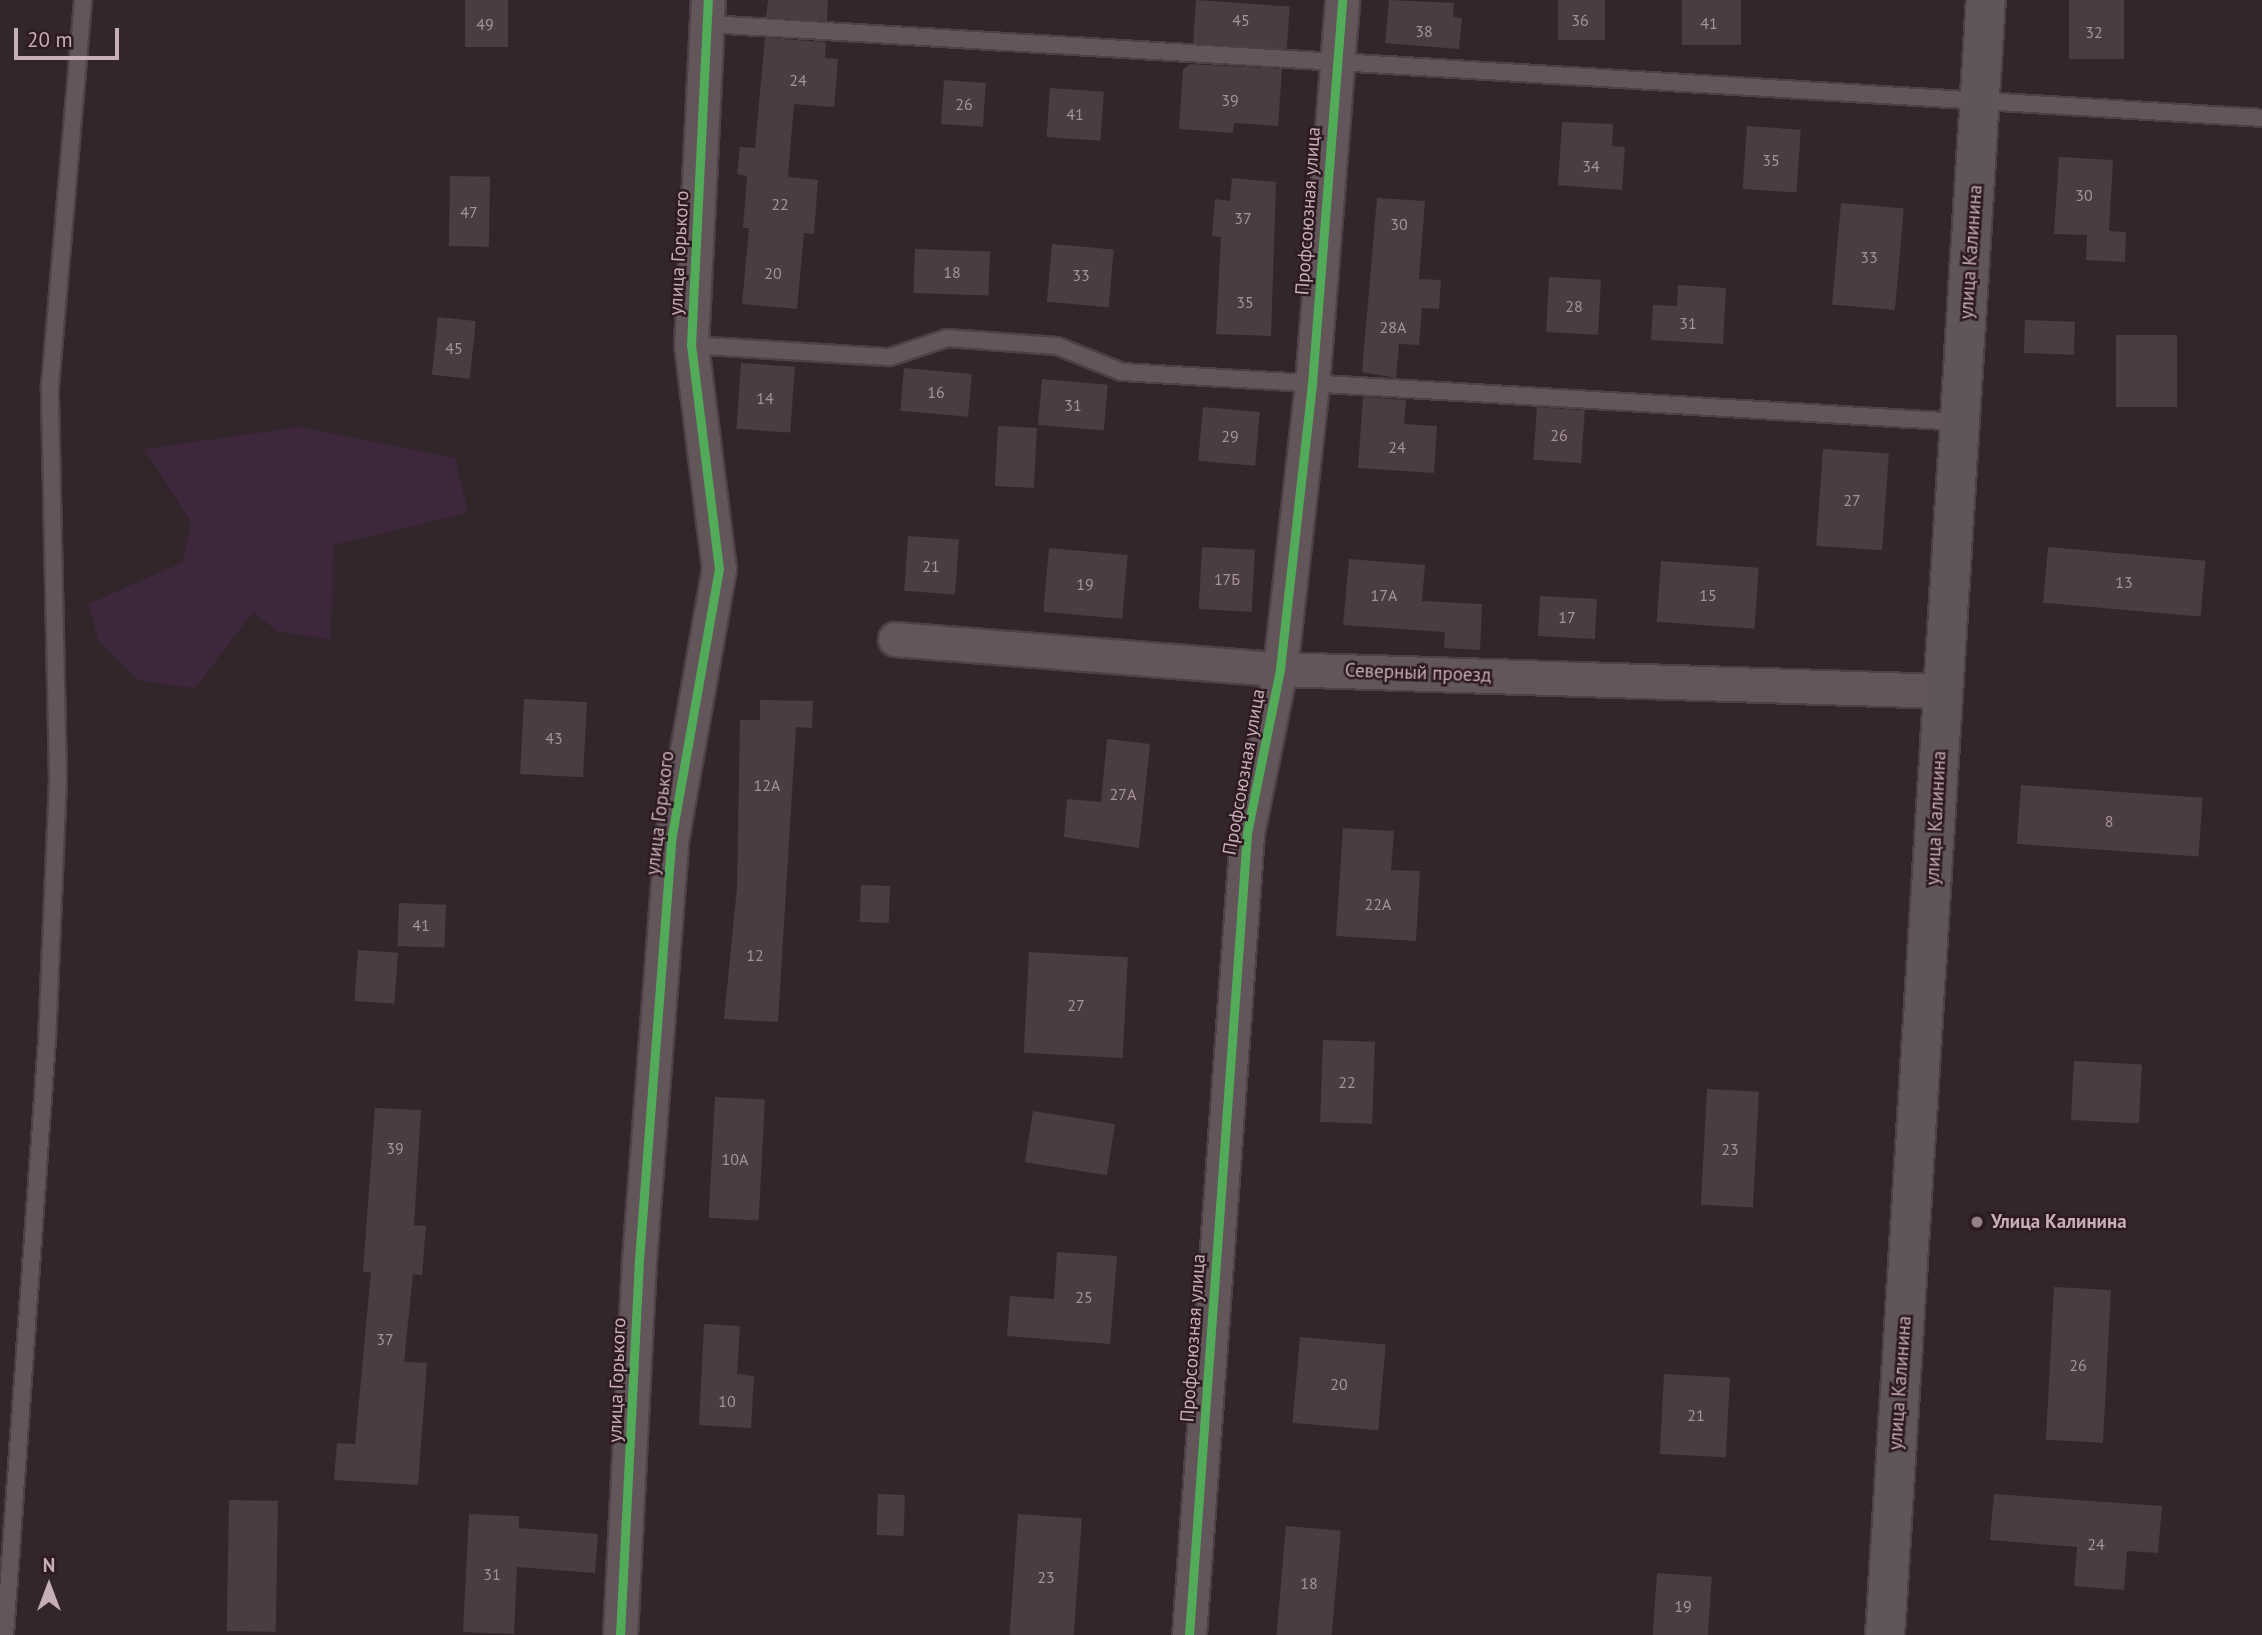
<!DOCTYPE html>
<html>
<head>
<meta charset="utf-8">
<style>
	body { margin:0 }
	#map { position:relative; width:2262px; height:1635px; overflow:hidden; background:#33262b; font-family:"PT Sans",sans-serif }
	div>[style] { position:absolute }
	.green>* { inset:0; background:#3d273c }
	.building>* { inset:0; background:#4a3d42; transform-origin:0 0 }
	.roads { filter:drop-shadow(2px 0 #4c4246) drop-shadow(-2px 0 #4c4246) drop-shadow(0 2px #4c4246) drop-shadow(0 -2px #4c4246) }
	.service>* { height:16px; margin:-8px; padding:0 8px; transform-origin:8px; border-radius:8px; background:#62565a }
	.minor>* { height:33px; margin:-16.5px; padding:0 16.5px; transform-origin:16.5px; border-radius:16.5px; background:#62565a }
	.secondary>* { height:38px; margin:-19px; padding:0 19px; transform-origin:19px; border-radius:19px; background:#605559 }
	.cycleway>* { height:9px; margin:-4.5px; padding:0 4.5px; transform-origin:4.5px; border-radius:4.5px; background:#51ab58 }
	.dots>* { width:19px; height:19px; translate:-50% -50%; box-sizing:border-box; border:4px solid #2e1a22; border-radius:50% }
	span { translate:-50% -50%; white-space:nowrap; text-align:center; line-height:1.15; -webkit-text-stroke:5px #2e1a22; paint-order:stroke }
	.number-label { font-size:16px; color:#a7929a }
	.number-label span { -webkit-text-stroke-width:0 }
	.street-label { font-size:19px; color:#c6afb7 }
	.poi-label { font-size:19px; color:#c6afb7; font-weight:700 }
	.left { translate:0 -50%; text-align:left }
	.north { position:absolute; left:14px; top:1551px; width:70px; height:70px; -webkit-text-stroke:5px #2e1a22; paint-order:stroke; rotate:0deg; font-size:19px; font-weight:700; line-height:28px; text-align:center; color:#c6afb7 }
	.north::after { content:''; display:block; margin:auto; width:24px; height:32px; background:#c6afb7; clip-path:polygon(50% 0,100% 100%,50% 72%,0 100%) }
	.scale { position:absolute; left:14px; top:28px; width:105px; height:32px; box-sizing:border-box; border:4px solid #c6afb7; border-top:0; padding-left:9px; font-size:21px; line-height:24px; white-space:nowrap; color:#c6afb7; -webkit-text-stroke:5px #2e1a22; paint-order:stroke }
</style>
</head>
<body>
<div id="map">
	<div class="green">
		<i style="clip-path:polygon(300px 427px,455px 458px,468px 513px,333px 545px,331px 639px,278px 632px,253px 612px,195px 688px,140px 681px,98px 640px,89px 604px,183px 562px,191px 521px,144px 449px)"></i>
	</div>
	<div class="building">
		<i style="left:465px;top:0;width:43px;height:47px"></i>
		<i style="clip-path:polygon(768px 0,828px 0,827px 21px,766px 17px)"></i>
		<i style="left:1196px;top:0;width:94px;height:43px;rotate:4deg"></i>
		<i style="clip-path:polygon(1389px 0,1454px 3px,1453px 17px,1462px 18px,1459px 49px,1385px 43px)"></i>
		<i style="left:1558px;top:0;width:47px;height:40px"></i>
		<i style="left:1682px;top:0;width:59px;height:45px"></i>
		<i style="left:2069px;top:0;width:55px;height:59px"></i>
		<i style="clip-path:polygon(765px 38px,826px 42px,825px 58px,838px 59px,834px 107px,794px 104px,788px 177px,818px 180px,814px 234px,804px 233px,797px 309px,742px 304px,749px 228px,743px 228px,747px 176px,737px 174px,740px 147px,755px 148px)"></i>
		<i style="clip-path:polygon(1190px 64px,1282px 69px,1278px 126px,1234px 123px,1233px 133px,1179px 129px,1183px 70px)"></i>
		<i style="left:944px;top:80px;width:42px;height:44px;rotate:4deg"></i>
		<i style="left:1050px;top:88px;width:54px;height:49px;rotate:4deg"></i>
		<i style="clip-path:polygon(1562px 122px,1613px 124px,1612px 146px,1625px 147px,1622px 190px,1558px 185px)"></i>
		<i style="left:1747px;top:126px;width:54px;height:63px;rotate:4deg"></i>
		<i style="clip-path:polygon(2059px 157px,2113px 160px,2109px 231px,2126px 232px,2125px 262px,2086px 260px,2087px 235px,2054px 234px)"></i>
		<i style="left:450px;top:176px;width:40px;height:70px;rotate:1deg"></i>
		<i style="clip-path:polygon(1232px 178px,1276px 182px,1271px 336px,1216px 334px,1221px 237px,1212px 236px,1215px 199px,1230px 201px)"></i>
		<i style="clip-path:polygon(1377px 198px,1425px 201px,1419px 279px,1441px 280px,1439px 309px,1422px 308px,1419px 345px,1399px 344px,1396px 378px,1362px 372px)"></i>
		<i style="left:1841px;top:203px;width:63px;height:102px;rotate:5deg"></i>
		<i style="left:1052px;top:244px;width:62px;height:58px;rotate:5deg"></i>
		<i style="left:915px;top:249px;width:75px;height:44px;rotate:2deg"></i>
		<i style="left:1549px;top:277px;width:52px;height:55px;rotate:3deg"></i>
		<i style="clip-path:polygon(1678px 285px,1726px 288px,1723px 344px,1651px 340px,1653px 305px,1677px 306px)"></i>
		<i style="left:438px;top:317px;width:38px;height:58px;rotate:6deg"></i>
		<i style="left:2025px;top:320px;width:50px;height:33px;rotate:2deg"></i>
		<i style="left:2116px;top:335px;width:61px;height:72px"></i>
		<i style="left:741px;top:363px;width:54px;height:66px;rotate:4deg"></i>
		<i style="left:904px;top:368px;width:68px;height:43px;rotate:5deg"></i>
		<i style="left:1042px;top:379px;width:66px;height:46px;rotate:5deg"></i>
		<i style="clip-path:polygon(1363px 397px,1406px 400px,1404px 424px,1437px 426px,1434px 473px,1358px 468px)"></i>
		<i style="left:1203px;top:407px;width:57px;height:54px;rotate:5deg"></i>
		<i style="left:1537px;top:407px;width:48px;height:53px;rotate:4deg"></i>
		<i style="left:998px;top:426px;width:39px;height:60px;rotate:3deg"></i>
		<i style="left:1823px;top:449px;width:66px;height:97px;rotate:4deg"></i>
		<i style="left:908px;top:536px;width:51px;height:55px;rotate:4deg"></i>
		<i style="left:1202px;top:547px;width:53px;height:62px;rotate:3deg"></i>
		<i style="left:2048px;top:547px;width:158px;height:56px;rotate:5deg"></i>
		<i style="left:1049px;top:548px;width:79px;height:64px;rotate:5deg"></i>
		<i style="clip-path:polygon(1349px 559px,1425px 565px,1422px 601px,1482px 604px,1480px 650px,1444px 648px,1445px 632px,1343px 625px)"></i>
		<i style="left:1661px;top:561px;width:98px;height:61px;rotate:4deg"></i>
		<i style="left:1540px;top:596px;width:57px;height:40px;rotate:3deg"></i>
		<i style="left:524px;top:699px;width:63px;height:75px;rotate:3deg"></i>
		<i style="clip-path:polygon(760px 700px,813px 701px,812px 728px,796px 727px,778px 1022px,724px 1019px,737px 888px,740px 720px,760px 720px)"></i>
		<i style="clip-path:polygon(1107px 739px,1150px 744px,1139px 848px,1064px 837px,1067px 799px,1101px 802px)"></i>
		<i style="left:2021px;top:785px;width:182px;height:59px;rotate:4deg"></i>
		<i style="clip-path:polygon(1343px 828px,1394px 831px,1391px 870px,1420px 871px,1416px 941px,1336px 936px)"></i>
		<i style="left:861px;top:885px;width:29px;height:37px;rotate:2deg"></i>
		<i style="left:399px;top:903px;width:47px;height:43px;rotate:2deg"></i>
		<i style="left:358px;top:950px;width:40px;height:51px;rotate:4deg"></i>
		<i style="left:1029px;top:952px;width:99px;height:101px;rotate:3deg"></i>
		<i style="left:1323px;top:1040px;width:52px;height:82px;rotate:2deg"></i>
		<i style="left:2074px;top:1061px;width:68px;height:59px;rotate:3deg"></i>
		<i style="left:1707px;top:1089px;width:52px;height:116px;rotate:3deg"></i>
		<i style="left:715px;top:1097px;width:50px;height:121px;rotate:3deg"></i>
		<i style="clip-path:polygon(375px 1108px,421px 1110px,414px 1225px,426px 1226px,422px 1275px,413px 1274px,404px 1362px,427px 1363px,418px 1485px,334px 1480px,337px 1443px,355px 1444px,371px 1272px,363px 1272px)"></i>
		<i style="left:1033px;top:1111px;width:83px;height:52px;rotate:9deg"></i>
		<i style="clip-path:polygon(1057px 1252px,1117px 1256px,1110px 1344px,1007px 1336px,1010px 1296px,1054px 1299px)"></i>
		<i style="left:2054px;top:1287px;width:57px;height:153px;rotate:3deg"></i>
		<i style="clip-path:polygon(704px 1324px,740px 1326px,737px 1374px,754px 1376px,751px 1428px,699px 1425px)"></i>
		<i style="left:1300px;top:1337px;width:86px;height:86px;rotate:5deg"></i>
		<i style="left:1664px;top:1374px;width:66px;height:80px;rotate:3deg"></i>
		<i style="left:878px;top:1494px;width:27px;height:41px;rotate:2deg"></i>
		<i style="clip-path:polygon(1994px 1494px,2162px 1506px,2158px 1553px,2127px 1551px,2124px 1590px,2074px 1586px,2077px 1547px,1990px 1540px)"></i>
		<i style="left:229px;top:1500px;width:49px;height:131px;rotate:1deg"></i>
		<i style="clip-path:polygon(469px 1514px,519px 1516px,519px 1528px,598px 1534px,595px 1573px,517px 1567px,514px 1634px,463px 1632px)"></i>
		<i style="left:1018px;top:1514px;width:64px;height:121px;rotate:4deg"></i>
		<i style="left:1286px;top:1526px;width:55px;height:109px;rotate:5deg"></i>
		<i style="left:1657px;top:1573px;width:55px;height:62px;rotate:4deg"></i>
	</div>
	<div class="roads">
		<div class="service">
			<i style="left:709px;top:24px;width:1556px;rotate:3.46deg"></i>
			<i style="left:691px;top:345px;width:199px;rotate:3.5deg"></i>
			<i style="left:890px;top:357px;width:60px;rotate:-18.4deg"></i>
			<i style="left:947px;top:338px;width:110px;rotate:4.2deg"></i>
			<i style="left:1057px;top:346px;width:70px;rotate:21.8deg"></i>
			<i style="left:1122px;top:372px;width:839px;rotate:3.41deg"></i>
			<i style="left:5px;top:1635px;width:595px;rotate:-85.96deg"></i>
			<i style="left:47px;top:1041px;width:262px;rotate:-87.6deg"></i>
			<i style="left:58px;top:779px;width:393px;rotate:-91.2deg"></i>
			<i style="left:50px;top:386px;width:387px;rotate:-85.1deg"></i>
		</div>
		<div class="minor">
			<i style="left:895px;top:639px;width:386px;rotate:4.5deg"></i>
			<i style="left:1280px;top:669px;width:663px;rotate:1.9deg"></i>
			<i style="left:620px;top:1635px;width:375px;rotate:-87.1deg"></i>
			<i style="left:639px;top:1260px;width:426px;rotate:-85.6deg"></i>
			<i style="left:672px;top:835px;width:270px;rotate:-80deg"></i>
			<i style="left:719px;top:569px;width:226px;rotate:-97.1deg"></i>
			<i style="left:691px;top:345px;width:345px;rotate:-87.2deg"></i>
			<i style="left:1189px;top:1635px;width:804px;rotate:-85.86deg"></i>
			<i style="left:1247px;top:833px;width:167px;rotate:-78.6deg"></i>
			<i style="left:1280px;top:669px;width:287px;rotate:-83.6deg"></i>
			<i style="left:1312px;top:384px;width:385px;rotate:-85.5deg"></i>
		</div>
		<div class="secondary">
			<i style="left:1885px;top:1635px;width:1638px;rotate:-86.47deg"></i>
		</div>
	</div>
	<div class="cycleway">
		<i style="left:620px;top:1635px;width:375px;rotate:-87.1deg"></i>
		<i style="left:639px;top:1260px;width:426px;rotate:-85.6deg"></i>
		<i style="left:672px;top:835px;width:270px;rotate:-80deg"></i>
		<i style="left:719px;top:569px;width:226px;rotate:-97.1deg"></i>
		<i style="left:691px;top:345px;width:345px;rotate:-87.2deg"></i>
		<i style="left:1189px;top:1635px;width:804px;rotate:-85.86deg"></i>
		<i style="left:1247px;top:833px;width:167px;rotate:-78.6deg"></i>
		<i style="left:1280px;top:669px;width:287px;rotate:-83.6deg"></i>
		<i style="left:1312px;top:384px;width:385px;rotate:-85.5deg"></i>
	</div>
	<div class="dots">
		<i style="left:1977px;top:1222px;background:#937f86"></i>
	</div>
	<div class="number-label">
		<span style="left:1241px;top:20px">45</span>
		<span style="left:1580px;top:20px">36</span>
		<span style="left:1709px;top:23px">41</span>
		<span style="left:485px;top:24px">49</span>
		<span style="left:1424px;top:31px">38</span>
		<span style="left:2094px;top:32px">32</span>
		<span style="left:798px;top:80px">24</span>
		<span style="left:1230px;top:100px">39</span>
		<span style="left:964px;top:104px">26</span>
		<span style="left:1075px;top:114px">41</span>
		<span style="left:1771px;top:160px">35</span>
		<span style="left:1591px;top:166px">34</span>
		<span style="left:2084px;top:195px">30</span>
		<span style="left:780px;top:204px">22</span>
		<span style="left:469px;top:212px">47</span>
		<span style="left:1243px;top:218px">37</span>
		<span style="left:1399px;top:224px">30</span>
		<span style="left:1869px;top:257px">33</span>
		<span style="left:952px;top:272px">18</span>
		<span style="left:773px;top:273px">20</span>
		<span style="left:1081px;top:275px">33</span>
		<span style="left:1245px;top:302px">35</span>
		<span style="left:1574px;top:306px">28</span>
		<span style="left:1688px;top:323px">31</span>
		<span style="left:1393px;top:327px">28А</span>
		<span style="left:454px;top:348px">45</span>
		<span style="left:936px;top:392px">16</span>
		<span style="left:765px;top:398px">14</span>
		<span style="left:1073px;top:405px">31</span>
		<span style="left:1559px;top:435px">26</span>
		<span style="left:1230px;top:436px">29</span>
		<span style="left:1397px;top:447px">24</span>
		<span style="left:1852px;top:500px">27</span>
		<span style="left:931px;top:566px">21</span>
		<span style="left:1227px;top:579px">17Б</span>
		<span style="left:2124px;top:582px">13</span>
		<span style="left:1085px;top:584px">19</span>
		<span style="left:1384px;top:595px">17А</span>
		<span style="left:1708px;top:595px">15</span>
		<span style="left:1567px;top:617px">17</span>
		<span style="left:554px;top:738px">43</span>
		<span style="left:767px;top:785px">12А</span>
		<span style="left:1123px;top:794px">27А</span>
		<span style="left:2109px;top:821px">8</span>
		<span style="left:1378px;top:904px">22А</span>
		<span style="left:421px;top:925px">41</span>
		<span style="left:755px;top:955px">12</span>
		<span style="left:1076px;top:1005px">27</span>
		<span style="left:1347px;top:1082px">22</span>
		<span style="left:395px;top:1148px">39</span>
		<span style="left:1730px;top:1149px">23</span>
		<span style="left:735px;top:1159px">10А</span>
		<span style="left:1084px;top:1297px">25</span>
		<span style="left:385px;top:1339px">37</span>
		<span style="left:2078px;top:1365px">26</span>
		<span style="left:1339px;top:1384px">20</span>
		<span style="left:727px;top:1401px">10</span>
		<span style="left:1696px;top:1415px">21</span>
		<span style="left:2096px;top:1544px">24</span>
		<span style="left:492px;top:1574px">31</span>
		<span style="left:1046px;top:1577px">23</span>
		<span style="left:1309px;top:1583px">18</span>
		<span style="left:1683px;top:1606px">19</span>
	</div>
	<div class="street-label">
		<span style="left:1308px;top:211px;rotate:-86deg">Профсоюзная улица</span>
		<span style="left:1971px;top:252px;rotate:-86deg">улица Калинина</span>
		<span style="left:679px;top:253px;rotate:-87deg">улица Горького</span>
		<span style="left:1418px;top:673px;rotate:2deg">Северный проезд</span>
		<span style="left:1244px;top:772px;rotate:-80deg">Профсоюзная улица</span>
		<span style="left:660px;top:813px;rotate:-83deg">улица Горького</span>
		<span style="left:1936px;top:818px;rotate:-87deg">улица Калинина</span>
		<span style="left:1193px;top:1338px;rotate:-86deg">Профсоюзная улица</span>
		<span style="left:617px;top:1380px;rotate:-88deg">улица Горького</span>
		<span style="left:1900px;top:1383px;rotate:-86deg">улица Калинина</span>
	</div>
	<div class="poi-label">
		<span class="left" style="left:1991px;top:1222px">Улица Калинина</span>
	</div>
	<div class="north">N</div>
	<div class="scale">20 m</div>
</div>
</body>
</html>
